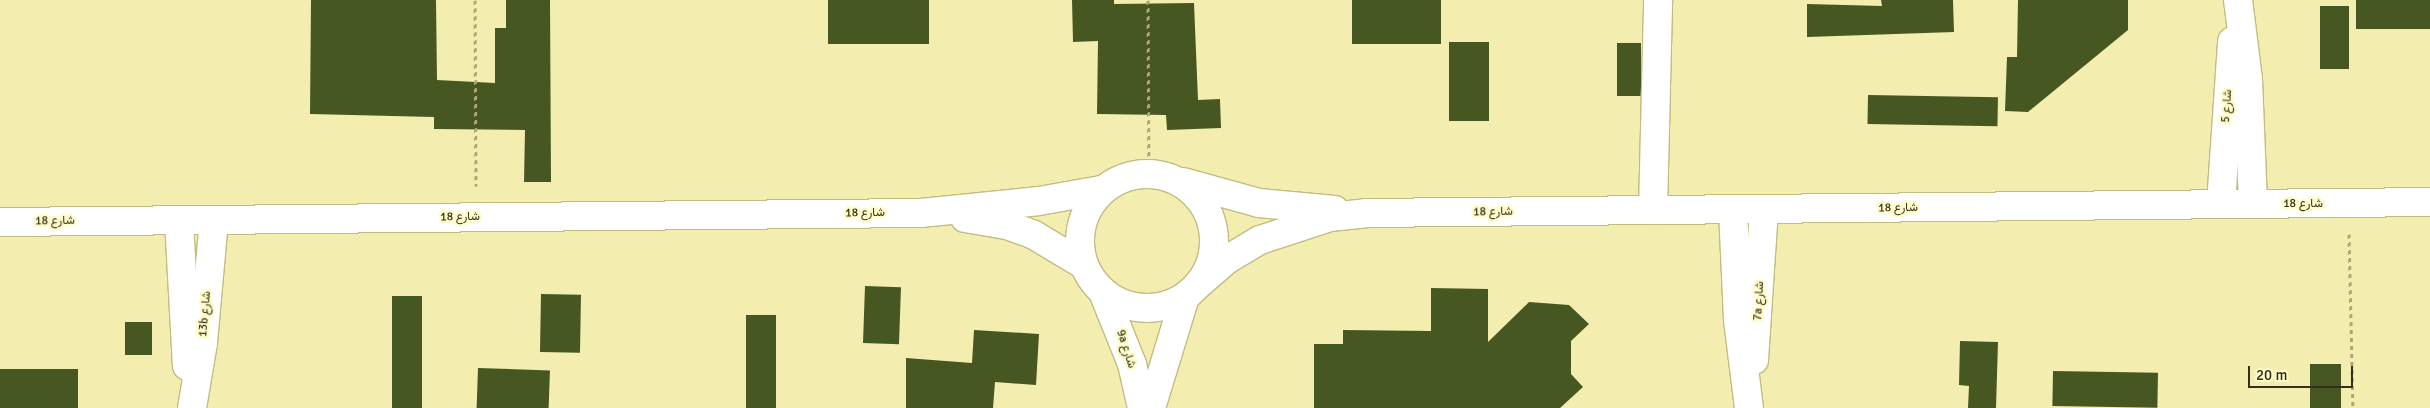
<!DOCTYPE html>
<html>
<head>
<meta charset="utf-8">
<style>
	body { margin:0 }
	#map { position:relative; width:2430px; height:408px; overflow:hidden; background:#f3eeb0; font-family:Signika,Vazirmatn,sans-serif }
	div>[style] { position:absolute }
	.building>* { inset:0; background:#475722; transform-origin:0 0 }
	.path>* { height:3px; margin-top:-1.5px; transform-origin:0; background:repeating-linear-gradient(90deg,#aba778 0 4px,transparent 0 8px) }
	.roads { filter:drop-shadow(1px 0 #c1bc80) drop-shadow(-1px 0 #c1bc80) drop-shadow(0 1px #c1bc80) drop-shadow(0 -1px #c1bc80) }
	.minor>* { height:28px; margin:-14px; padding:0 14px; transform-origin:14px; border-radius:14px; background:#fff }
	.minor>.ring { margin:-14px; padding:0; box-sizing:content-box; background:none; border:28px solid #fff; border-radius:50% }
	span { translate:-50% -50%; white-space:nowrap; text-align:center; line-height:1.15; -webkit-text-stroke:5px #fffbca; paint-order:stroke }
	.street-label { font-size:12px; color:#323018 }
	.scale { position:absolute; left:2248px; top:366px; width:105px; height:22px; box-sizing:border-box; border:2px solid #323018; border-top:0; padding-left:6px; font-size:15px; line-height:18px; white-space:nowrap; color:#323018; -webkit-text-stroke:4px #fffbca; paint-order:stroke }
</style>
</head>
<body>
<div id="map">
	<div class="building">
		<i style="clip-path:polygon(311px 0,436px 0,437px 80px,495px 83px,495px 28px,506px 28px,506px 0,550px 0,551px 182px,524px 182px,525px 130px,434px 129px,434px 117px,310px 114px)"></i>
		<i style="left:828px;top:0;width:101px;height:44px"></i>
		<i style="clip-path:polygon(1072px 0,1114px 0,1114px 4px,1194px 3px,1198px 100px,1220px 99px,1221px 128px,1167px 130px,1166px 115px,1097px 114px,1098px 41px,1073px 42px)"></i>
		<i style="left:1352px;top:0;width:89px;height:44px"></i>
		<i style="clip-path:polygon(1881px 0,1953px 0,1954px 32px,1807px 37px,1807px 4px,1882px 6px)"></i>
		<i style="clip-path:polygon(2018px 0,2128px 0,2128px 30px,2028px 112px,2005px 111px,2007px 57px,2017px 57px)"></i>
		<i style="left:2356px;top:0;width:74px;height:29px"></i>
		<i style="left:2320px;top:6px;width:29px;height:63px"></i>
		<i style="left:1489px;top:42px;width:79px;height:40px;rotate:90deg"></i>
		<i style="left:1617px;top:43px;width:24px;height:53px"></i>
		<i style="left:1868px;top:95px;width:130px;height:29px;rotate:1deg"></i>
		<i style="left:865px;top:286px;width:36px;height:57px;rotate:2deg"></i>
		<i style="clip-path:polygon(1431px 288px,1488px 289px,1488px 342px,1529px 302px,1569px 305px,1589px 324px,1571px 341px,1571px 374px,1583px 387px,1560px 408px,1314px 408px,1314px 344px,1343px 344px,1343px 330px,1431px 331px)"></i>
		<i style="left:541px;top:294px;width:40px;height:58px;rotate:1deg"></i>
		<i style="left:392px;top:296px;width:30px;height:112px"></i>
		<i style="left:746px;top:315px;width:30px;height:93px"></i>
		<i style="left:125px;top:322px;width:27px;height:33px"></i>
		<i style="clip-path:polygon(974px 330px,1039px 334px,1036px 385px,995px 382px,993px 408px,906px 408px,906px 358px,972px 363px)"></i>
		<i style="clip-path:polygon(1960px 341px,1998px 342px,1996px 408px,1968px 408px,1969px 386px,1959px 385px)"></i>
		<i style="left:2310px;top:364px;width:31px;height:44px"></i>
		<i style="left:478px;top:368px;width:72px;height:40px;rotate:2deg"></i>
		<i style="left:78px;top:369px;width:39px;height:78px;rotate:90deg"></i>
		<i style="left:2053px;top:371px;width:105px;height:35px;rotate:1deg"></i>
	</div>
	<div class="path">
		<i style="left:475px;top:0;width:186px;rotate:89.7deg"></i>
		<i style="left:1148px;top:0;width:173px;rotate:89.7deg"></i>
		<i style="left:2349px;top:234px;width:174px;rotate:88.7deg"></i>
	</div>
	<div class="roads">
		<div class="minor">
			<i style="left:2238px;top:0;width:80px;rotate:82.8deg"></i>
			<i style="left:2248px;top:79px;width:125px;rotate:87.7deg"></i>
			<i class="ring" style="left:1080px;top:174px;width:106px;height:106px"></i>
			<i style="left:1183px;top:182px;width:79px;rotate:15.4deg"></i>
			<i style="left:1259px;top:203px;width:76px;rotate:5.3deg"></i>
			<i style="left:2221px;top:204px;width:163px;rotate:-86.1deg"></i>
			<i style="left:1653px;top:210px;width:210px;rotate:-88.6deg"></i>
			<i style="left:1733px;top:210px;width:110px;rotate:87.4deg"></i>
			<i style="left:1738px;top:320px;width:89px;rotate:82.9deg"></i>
			<i style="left:965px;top:218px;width:43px;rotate:9.5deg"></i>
			<i style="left:1007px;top:225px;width:29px;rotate:20deg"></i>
			<i style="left:1034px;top:235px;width:58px;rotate:31deg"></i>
			<i style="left:179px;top:220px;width:146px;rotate:86.9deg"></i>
			<i style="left:0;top:222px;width:921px;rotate:-0.56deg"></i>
			<i style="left:921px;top:213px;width:119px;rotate:-5.8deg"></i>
			<i style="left:1039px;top:201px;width:63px;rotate:-10.1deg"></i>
			<i style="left:1200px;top:283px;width:37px;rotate:-41deg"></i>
			<i style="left:1228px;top:259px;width:37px;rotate:-31deg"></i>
			<i style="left:1260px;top:240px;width:74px;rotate:-18.2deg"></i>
			<i style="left:1330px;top:217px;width:36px;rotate:-6deg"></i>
			<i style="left:1366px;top:213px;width:1064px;rotate:-0.59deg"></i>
			<i style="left:1103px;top:292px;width:78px;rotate:68.1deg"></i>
			<i style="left:1132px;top:364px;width:45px;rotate:77.2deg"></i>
			<i style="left:1754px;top:360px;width:151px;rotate:-86.2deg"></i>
			<i style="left:192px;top:408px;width:66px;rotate:-80.4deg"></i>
			<i style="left:203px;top:343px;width:123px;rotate:-84.9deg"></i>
			<i style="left:1151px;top:408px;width:116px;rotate:-73deg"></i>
		</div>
	</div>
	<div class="street-label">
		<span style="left:2227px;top:106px;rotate:-86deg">شارع 5</span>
		<span style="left:2303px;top:204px">شارع 18</span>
		<span style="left:1898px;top:208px;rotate:-1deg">شارع 18</span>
		<span style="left:1493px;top:212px;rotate:-1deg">شارع 18</span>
		<span style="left:865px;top:213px;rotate:-1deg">شارع 18</span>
		<span style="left:460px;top:217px;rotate:-1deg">شارع 18</span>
		<span style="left:55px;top:221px;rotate:-1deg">شارع 18</span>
		<span style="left:1759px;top:301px;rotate:-87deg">7a شارع</span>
		<span style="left:205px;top:314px;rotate:-85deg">13b شارع</span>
		<span style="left:1126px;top:349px;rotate:72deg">9a شارع</span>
	</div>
	<div class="scale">20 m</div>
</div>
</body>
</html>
